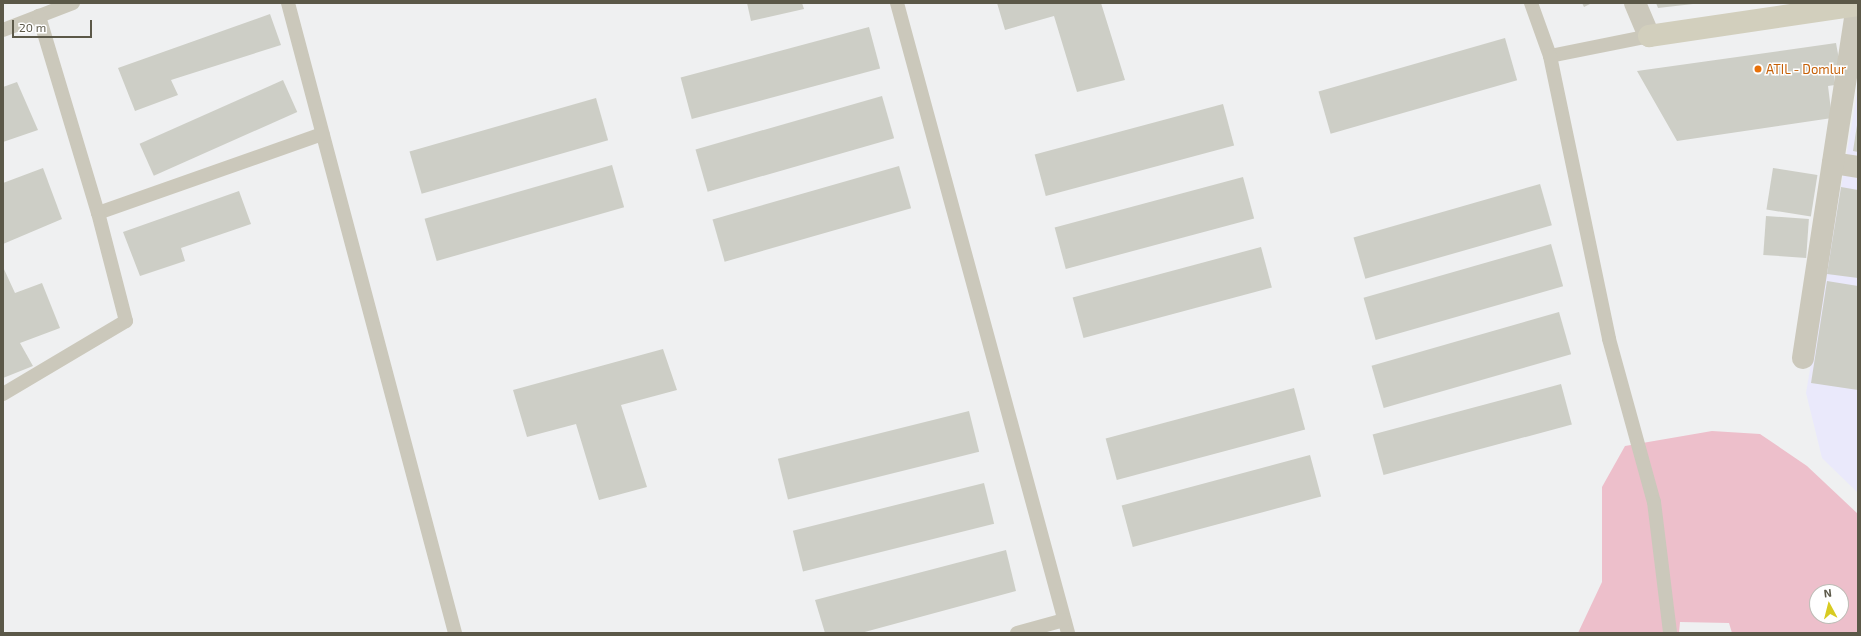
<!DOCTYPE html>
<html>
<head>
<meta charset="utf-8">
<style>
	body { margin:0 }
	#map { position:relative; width:1861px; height:636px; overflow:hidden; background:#eff0f1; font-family:"Exo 2",sans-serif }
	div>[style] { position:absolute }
	.commercial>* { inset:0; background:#eae9fb }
	.green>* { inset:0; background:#edbfcb }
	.building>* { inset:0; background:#cdcec6; transform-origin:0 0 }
	.lane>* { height:14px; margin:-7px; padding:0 7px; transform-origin:7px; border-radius:7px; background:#cbc8bb }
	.street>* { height:22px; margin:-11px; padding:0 11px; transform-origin:11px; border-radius:11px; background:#cbc8bb }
	.secondary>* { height:22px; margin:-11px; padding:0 11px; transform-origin:11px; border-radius:11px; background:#d2cfbd }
	.dots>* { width:11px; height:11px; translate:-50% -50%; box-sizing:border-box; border:2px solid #fff; border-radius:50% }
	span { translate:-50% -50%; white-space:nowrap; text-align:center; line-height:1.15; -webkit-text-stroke:3px #fff; paint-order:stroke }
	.food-label { font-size:13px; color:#c56008 }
	.left { translate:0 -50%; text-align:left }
	.frame { position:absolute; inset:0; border:4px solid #5b5848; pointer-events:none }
	.north { position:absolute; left:1809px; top:584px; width:40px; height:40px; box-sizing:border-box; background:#fff; border:1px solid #bdbcb6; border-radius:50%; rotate:353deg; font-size:11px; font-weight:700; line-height:16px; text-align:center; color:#5b5848 }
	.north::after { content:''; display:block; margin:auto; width:14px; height:18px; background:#d8cb22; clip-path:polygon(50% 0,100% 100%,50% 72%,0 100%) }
	.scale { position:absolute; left:12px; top:20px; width:80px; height:18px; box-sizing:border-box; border:2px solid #5b5848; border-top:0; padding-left:5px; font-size:12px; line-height:14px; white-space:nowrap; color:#5b5848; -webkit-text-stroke:3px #fff; paint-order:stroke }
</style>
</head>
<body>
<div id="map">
	<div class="commercial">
		<i style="clip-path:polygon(1858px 87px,1858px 493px,1822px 458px,1806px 393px)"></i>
	</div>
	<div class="green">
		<i style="clip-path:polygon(evenodd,1712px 431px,1760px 434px,1807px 466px,1858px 514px,1858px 633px,1732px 633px,1729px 623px,1680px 622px,1679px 633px,1578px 633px,1602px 582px,1602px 487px,1625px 446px,1712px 431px,1817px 592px,1841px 592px,1841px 616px,1817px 616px,1817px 592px)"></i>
	</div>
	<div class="building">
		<i style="clip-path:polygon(747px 3px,802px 3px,804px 9px,751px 21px)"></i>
		<i style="clip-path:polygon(997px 3px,1101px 3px,1125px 80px,1077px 92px,1054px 16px,1005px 30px)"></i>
		<i style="clip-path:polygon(1582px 3px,1592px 3px,1584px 7px)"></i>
		<i style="clip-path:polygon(1656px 3px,1693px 3px,1693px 4px,1658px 8px)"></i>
		<i style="clip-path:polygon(270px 14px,281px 45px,171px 80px,178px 95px,135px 111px,118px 68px)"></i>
		<i style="left:869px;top:27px;width:43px;height:195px;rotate:75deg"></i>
		<i style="left:1505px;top:38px;width:44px;height:194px;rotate:74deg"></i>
		<i style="clip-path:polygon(1836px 43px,1840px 65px,1833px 66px,1835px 85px,1828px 86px,1832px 118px,1677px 141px,1637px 71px)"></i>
		<i style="left:283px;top:80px;width:35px;height:157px;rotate:66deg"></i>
		<i style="clip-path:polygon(17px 82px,38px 130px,3px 142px,3px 87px)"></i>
		<i style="left:882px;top:96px;width:44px;height:194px;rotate:74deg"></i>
		<i style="left:596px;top:98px;width:44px;height:194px;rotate:74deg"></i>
		<i style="left:1223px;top:104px;width:43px;height:195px;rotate:75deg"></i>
		<i style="clip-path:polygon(1857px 125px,1858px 125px,1858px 152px,1853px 151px)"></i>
		<i style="left:612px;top:165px;width:44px;height:195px;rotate:74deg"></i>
		<i style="left:899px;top:166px;width:44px;height:194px;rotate:74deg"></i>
		<i style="clip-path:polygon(43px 168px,62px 219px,3px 244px,3px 183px)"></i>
		<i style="left:1773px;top:168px;width:45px;height:42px;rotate:9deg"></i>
		<i style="left:1243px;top:177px;width:43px;height:195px;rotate:75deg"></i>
		<i style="left:1540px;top:184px;width:43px;height:194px;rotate:74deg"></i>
		<i style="clip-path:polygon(1841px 187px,1858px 190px,1858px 278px,1827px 274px)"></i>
		<i style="clip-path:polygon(239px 191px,251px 224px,181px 248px,185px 261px,140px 276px,123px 232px)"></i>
		<i style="left:1766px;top:216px;width:43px;height:39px;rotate:4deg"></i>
		<i style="left:1551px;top:244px;width:44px;height:195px;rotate:74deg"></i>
		<i style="left:1261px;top:247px;width:42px;height:195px;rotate:75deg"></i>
		<i style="clip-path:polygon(3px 267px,15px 293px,42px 283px,60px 328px,20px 343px,33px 366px,3px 378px)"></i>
		<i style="clip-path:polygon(1827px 281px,1858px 286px,1858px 390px,1811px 383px)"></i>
		<i style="left:1559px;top:312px;width:44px;height:195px;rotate:74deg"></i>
		<i style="clip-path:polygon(663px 349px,677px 390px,621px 405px,647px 487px,599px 500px,576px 424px,527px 437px,513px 390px)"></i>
		<i style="left:1561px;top:384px;width:42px;height:195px;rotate:75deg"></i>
		<i style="left:1294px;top:388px;width:43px;height:195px;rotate:75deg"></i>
		<i style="left:969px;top:411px;width:42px;height:197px;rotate:76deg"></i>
		<i style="left:1310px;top:455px;width:43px;height:195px;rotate:75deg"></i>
		<i style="left:984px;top:483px;width:42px;height:197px;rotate:76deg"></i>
		<i style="clip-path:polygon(1006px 550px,1016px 591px,861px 633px,825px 633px,815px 600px)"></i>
	</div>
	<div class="lane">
		<i style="left:288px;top:3px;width:652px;rotate:75.15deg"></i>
		<i style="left:897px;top:3px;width:653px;rotate:74.81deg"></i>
		<i style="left:1531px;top:3px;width:56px;rotate:70.3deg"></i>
		<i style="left:1550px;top:56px;width:101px;rotate:-11.4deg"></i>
		<i style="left:3px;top:30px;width:75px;rotate:-21.1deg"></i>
		<i style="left:1550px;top:56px;width:289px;rotate:78.2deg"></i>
		<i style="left:1609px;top:339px;width:169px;rotate:74.6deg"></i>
		<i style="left:1654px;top:502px;width:132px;rotate:83deg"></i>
		<i style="left:98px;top:213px;width:238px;rotate:-19.4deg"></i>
		<i style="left:3px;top:394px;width:143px;rotate:-30.7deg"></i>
		<i style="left:126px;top:321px;width:112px;rotate:-104.5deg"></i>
		<i style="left:98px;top:213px;width:206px;rotate:-106.7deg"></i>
		<i style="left:1017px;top:633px;width:49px;rotate:-15.5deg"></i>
	</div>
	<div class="street">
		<i style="left:1635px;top:3px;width:36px;rotate:67deg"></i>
		<i style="left:1833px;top:163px;width:25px;rotate:9deg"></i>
		<i style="left:1803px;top:358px;width:357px;rotate:-81.3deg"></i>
	</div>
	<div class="secondary">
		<i style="left:1649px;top:36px;width:211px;rotate:-8.4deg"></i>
	</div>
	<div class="dots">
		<i style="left:1758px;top:69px;background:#e8710a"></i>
	</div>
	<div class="food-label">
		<span class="left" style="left:1766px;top:69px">ATIL - Domlur</span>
	</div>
	<div class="frame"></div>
	<div class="north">N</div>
	<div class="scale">20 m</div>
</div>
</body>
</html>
